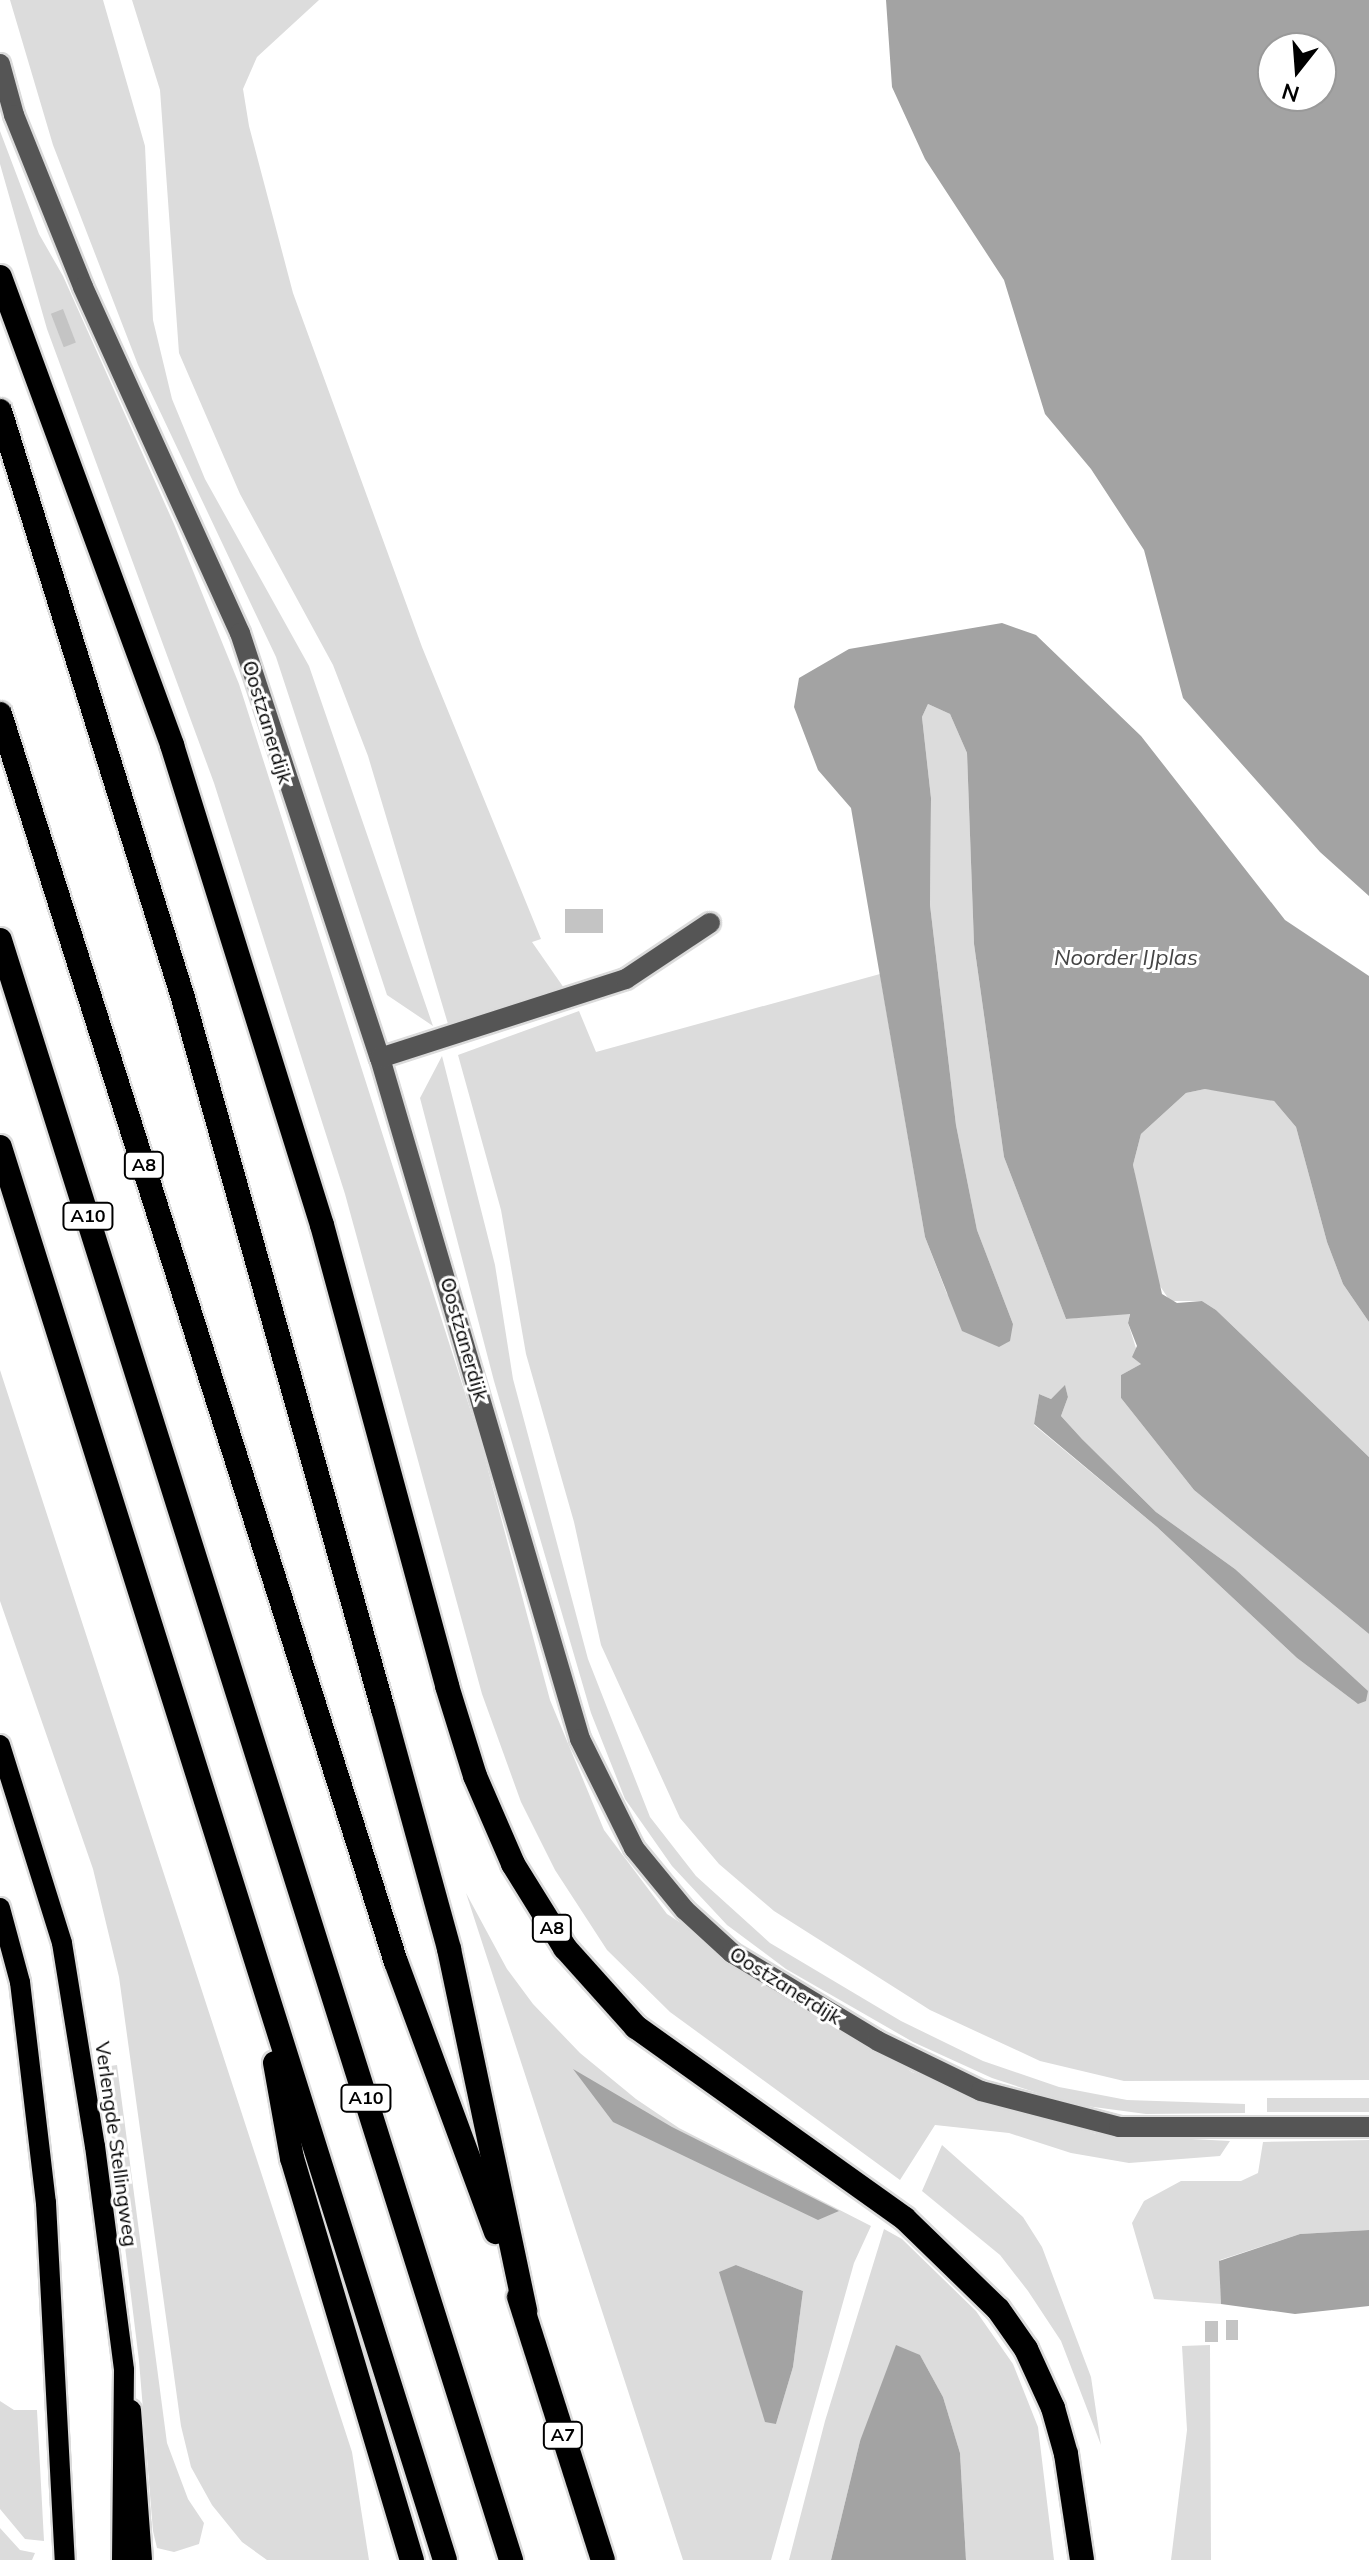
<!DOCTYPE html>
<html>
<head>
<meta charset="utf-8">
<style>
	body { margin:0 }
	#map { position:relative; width:1369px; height:2560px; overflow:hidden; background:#fff; font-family:Mulish,sans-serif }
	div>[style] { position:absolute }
	.green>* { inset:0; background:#dcdcdc; transform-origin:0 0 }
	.water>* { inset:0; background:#a3a3a3 }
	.building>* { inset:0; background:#c4c4c4; transform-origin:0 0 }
	.roads { filter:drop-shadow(2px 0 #dbdbdb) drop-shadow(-2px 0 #dbdbdb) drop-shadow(0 2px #dbdbdb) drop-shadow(0 -2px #dbdbdb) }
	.minor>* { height:20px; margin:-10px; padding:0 10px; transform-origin:10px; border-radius:10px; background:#555 }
	.major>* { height:20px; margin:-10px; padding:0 10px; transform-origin:10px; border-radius:10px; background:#000 }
	.highway>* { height:24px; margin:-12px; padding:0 12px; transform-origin:12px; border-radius:12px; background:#000 }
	span { translate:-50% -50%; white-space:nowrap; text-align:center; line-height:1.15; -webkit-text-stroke:6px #fff; paint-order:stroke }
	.shield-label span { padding:2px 6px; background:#fff; border:2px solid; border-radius:6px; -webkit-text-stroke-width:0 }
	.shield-label { font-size:18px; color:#000; font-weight:700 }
	.street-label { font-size:20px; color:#000 }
	.water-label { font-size:22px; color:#444; font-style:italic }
	.north { position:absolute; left:1257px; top:32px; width:80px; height:80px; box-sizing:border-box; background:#fff; border:2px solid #999; border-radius:50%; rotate:197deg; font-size:22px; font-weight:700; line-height:32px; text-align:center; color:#000 }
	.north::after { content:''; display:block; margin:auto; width:28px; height:36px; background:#000; clip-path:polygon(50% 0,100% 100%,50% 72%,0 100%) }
</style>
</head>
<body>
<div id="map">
	<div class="green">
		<i style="clip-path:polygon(10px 0,103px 0,145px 146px,153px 320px,172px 399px,205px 479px,309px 666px,433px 1026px,387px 995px,276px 657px,138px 365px,53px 145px)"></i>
		<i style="clip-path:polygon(132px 0,319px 0,257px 57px,243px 89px,249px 126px,293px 293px,422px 647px,541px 939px,532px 942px,564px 988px,448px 1024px,368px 756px,333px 665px,240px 494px,179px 353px,160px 90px)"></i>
		<i style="clip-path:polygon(0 131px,39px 234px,63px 276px,174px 524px,239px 684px,480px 1440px,550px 1700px,604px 1830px,667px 1914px,912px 2072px,1096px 2134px,1230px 2141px,1220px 2156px,1129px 2163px,1071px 2153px,1009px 2133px,935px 2125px,900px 2180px,670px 2012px,607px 1950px,555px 1870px,521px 1802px,482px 1694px,345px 1194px,214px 783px,47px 329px,0 164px)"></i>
		<i style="clip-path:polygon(evenodd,928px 704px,950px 714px,967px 753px,974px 944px,1004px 1157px,1066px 1319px,1130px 1313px,1128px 1323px,1141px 1364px,1121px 1375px,1121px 1398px,1194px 1490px,1369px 1634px,1369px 2080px,1124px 2081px,1040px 2061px,930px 2010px,774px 1911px,719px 1864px,680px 1818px,601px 1645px,574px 1522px,526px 1354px,501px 1210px,458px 1055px,579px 1011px,596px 1052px,880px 974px,925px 1237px,947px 1294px,1013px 1324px,977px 1230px,956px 1125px,930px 905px,931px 798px,922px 717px,928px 704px,1065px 1386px,1068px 1397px,1061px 1416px,1082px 1439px,1156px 1512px,1235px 1569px,1358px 1704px,1297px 1658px,1157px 1527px,1034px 1425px,1039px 1394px,1051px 1399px,1065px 1386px)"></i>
		<i style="clip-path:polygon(442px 1056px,495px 1265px,513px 1379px,588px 1659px,650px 1817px,696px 1876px,770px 1943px,901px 2021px,983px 2061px,1059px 2087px,1127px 2100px,1245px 2104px,1245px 2113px,1146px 2114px,1071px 2104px,992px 2078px,913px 2042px,786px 1969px,727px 1925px,672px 1866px,625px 1799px,591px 1713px,494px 1381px,420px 1098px)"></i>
		<i style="clip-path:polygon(1205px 1089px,1262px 1095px,1274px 1101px,1296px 1127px,1327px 1242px,1343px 1284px,1369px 1322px,1369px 1457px,1216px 1310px,1202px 1301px,1170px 1301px,1154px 1277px,1133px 1165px,1141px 1134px,1186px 1093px)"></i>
		<i style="clip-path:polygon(0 1370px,352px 2452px,369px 2560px,267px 2560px,242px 2542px,212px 2505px,191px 2467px,181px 2426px,119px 1977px,93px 1869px,0 1601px)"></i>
		<i style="clip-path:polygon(evenodd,466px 1893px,507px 1969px,533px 2004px,580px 2053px,636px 2099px,679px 2128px,871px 2226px,854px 2263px,771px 2560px,683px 2560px,466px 1893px,736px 2265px,803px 2291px,793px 2367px,776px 2424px,736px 2265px)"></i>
		<i style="clip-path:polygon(117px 2065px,167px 2443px,188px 2499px,204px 2523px,199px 2544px,174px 2552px,157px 2548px,153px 2531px,139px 2361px,103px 2067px)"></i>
		<i style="left:1369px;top:2098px;width:14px;height:102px;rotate:90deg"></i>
		<i style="clip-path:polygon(1369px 2140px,1369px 2230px,1300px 2234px,1220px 2260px,1221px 2304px,1154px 2299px,1132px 2223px,1144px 2201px,1181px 2181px,1241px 2181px,1258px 2173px,1263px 2142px)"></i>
		<i style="clip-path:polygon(942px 2145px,1023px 2217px,1042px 2247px,1091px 2377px,1101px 2445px,1061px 2341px,1028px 2291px,1000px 2255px,922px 2191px)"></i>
		<i style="clip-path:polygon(884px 2229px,902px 2239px,976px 2311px,1013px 2364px,1038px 2427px,1054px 2560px,966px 2560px,960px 2453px,943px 2397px,920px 2355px,860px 2441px,831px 2560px,789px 2560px,825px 2421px)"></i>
		<i style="clip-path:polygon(1210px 2345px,1211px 2560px,1171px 2560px,1187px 2430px,1182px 2346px)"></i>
		<i style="clip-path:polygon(0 2401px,14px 2410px,37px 2410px,44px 2541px,25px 2539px,0 2509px)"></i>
		<i style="clip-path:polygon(0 2528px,20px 2550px,35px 2553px,32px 2560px,0 2560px)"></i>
	</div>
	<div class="water">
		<i style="clip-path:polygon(evenodd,886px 0,1369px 0,1369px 896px,1320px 852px,1183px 698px,1144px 550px,1091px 469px,1045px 414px,1004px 280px,925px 159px,892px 87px,886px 0,1273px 48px,1321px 48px,1321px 96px,1273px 96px,1273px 48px)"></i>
		<i style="clip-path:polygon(1002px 623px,1036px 635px,1141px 736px,1285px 920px,1369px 976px,1369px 1322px,1343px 1284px,1327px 1242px,1296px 1127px,1274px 1101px,1205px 1089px,1186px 1093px,1141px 1134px,1133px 1165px,1162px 1294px,1177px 1303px,1202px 1301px,1216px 1310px,1369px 1457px,1369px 1634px,1194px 1490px,1121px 1398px,1121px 1375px,1141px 1364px,1132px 1357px,1137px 1346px,1128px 1323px,1130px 1314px,1066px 1319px,1004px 1157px,974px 944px,967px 753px,950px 714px,928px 704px,922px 717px,931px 798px,930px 905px,956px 1125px,977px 1230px,1013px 1324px,1010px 1341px,999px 1347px,962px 1331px,925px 1237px,851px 808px,818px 770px,794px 707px,799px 678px,849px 649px)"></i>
		<i style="clip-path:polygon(1065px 1385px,1068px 1397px,1061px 1416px,1082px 1439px,1156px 1512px,1235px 1569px,1368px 1691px,1366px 1701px,1358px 1704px,1297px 1658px,1157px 1527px,1034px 1424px,1039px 1394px,1051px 1399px)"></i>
		<i style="clip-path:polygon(573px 2069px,672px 2127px,839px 2211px,818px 2220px,613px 2122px)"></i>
		<i style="clip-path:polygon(1369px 2230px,1369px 2306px,1295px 2314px,1221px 2304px,1219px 2261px,1300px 2234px)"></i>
		<i style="clip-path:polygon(736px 2265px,803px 2291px,793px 2367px,776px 2424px,765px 2422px,719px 2272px)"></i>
		<i style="clip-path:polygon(896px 2345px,920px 2355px,943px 2397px,960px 2453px,966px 2560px,831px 2560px,860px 2441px)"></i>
	</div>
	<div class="building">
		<i style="left:63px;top:309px;width:36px;height:13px;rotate:69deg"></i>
		<i style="left:565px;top:909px;width:38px;height:24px"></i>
		<i style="left:1226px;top:2320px;width:12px;height:20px"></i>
		<i style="left:1205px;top:2321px;width:13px;height:21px"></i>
	</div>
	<div class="roads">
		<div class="minor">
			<i style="left:0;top:64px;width:53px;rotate:74.6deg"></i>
			<i style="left:14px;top:115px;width:185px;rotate:68.1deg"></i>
			<i style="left:83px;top:287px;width:380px;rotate:65.6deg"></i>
			<i style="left:240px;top:633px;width:447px;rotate:71.8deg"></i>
			<i style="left:380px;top:1058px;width:710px;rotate:73.63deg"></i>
			<i style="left:580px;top:1739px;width:122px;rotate:63.6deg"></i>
			<i style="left:634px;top:1848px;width:80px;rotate:50.6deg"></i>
			<i style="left:685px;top:1910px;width:64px;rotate:42.5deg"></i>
			<i style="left:732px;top:1953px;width:170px;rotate:31.1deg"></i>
			<i style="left:878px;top:2041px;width:114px;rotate:25.9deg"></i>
			<i style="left:981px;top:2091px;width:143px;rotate:14.6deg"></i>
			<i style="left:1119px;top:2127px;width:250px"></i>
			<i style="left:380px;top:1058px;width:258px;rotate:-17.8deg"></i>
			<i style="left:626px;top:979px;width:101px;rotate:-33.7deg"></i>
		</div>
		<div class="major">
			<i style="left:0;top:1745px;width:207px;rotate:72.6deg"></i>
			<i style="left:62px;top:1943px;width:206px;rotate:80.8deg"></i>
			<i style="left:95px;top:2146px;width:226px;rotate:82.6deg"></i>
			<i style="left:124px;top:2370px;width:190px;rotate:90.6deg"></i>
			<i style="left:0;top:1908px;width:77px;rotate:74.9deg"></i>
			<i style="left:20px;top:1982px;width:223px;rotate:83.3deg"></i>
			<i style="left:46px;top:2203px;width:358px;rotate:87deg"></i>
			<i style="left:131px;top:2410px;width:150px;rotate:85.8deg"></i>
		</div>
		<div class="highway">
			<i style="left:0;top:277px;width:499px;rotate:69.8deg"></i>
			<i style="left:172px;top:745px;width:503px;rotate:72.65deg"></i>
			<i style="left:322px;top:1225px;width:478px;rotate:74.8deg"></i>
			<i style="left:447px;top:1686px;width:94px;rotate:72.7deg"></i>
			<i style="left:475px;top:1776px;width:96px;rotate:66.6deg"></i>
			<i style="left:513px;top:1864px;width:99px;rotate:58.2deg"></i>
			<i style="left:565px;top:1948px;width:106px;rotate:48.1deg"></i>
			<i style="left:636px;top:2027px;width:330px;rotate:35.5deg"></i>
			<i style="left:905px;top:2219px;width:129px;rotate:44.1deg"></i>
			<i style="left:998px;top:2309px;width:49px;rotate:55deg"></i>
			<i style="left:1026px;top:2349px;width:65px;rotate:65.4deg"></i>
			<i style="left:1053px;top:2408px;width:48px;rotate:74.2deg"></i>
			<i style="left:1066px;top:2454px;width:107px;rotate:81.4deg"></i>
			<i style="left:0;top:411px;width:615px;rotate:72.68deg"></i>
			<i style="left:183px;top:998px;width:739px;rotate:74.29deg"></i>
			<i style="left:383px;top:1709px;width:249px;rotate:74.6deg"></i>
			<i style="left:449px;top:1949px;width:370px;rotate:78.1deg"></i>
			<i style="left:0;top:714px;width:1309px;rotate:72.4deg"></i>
			<i style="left:396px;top:1962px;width:288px;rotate:69.7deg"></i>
			<i style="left:0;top:940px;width:1699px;rotate:72.49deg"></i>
			<i style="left:0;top:1147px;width:1481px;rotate:72.52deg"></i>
			<i style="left:275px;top:2063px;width:97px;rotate:79.9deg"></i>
			<i style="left:292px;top:2158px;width:420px;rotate:73.4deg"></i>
			<i style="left:519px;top:2297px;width:276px;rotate:72.3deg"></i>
		</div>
	</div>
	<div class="shield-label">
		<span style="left:144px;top:1165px">A8</span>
		<span style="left:88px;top:1216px">A10</span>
		<span style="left:552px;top:1928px">A8</span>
		<span style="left:366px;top:2098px">A10</span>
		<span style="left:563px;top:2435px">A7</span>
	</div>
	<div class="street-label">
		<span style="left:268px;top:722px;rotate:73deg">Oostzanerdijk</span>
		<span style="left:465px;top:1339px;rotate:74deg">Oostzanerdijk</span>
		<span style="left:786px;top:1985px;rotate:32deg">Oostzanerdijk</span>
		<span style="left:117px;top:2144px;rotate:82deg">Verlengde Stellingweg</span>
	</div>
	<div class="water-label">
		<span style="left:1126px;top:958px">Noorder IJplas</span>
	</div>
	<div class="north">N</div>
</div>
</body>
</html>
